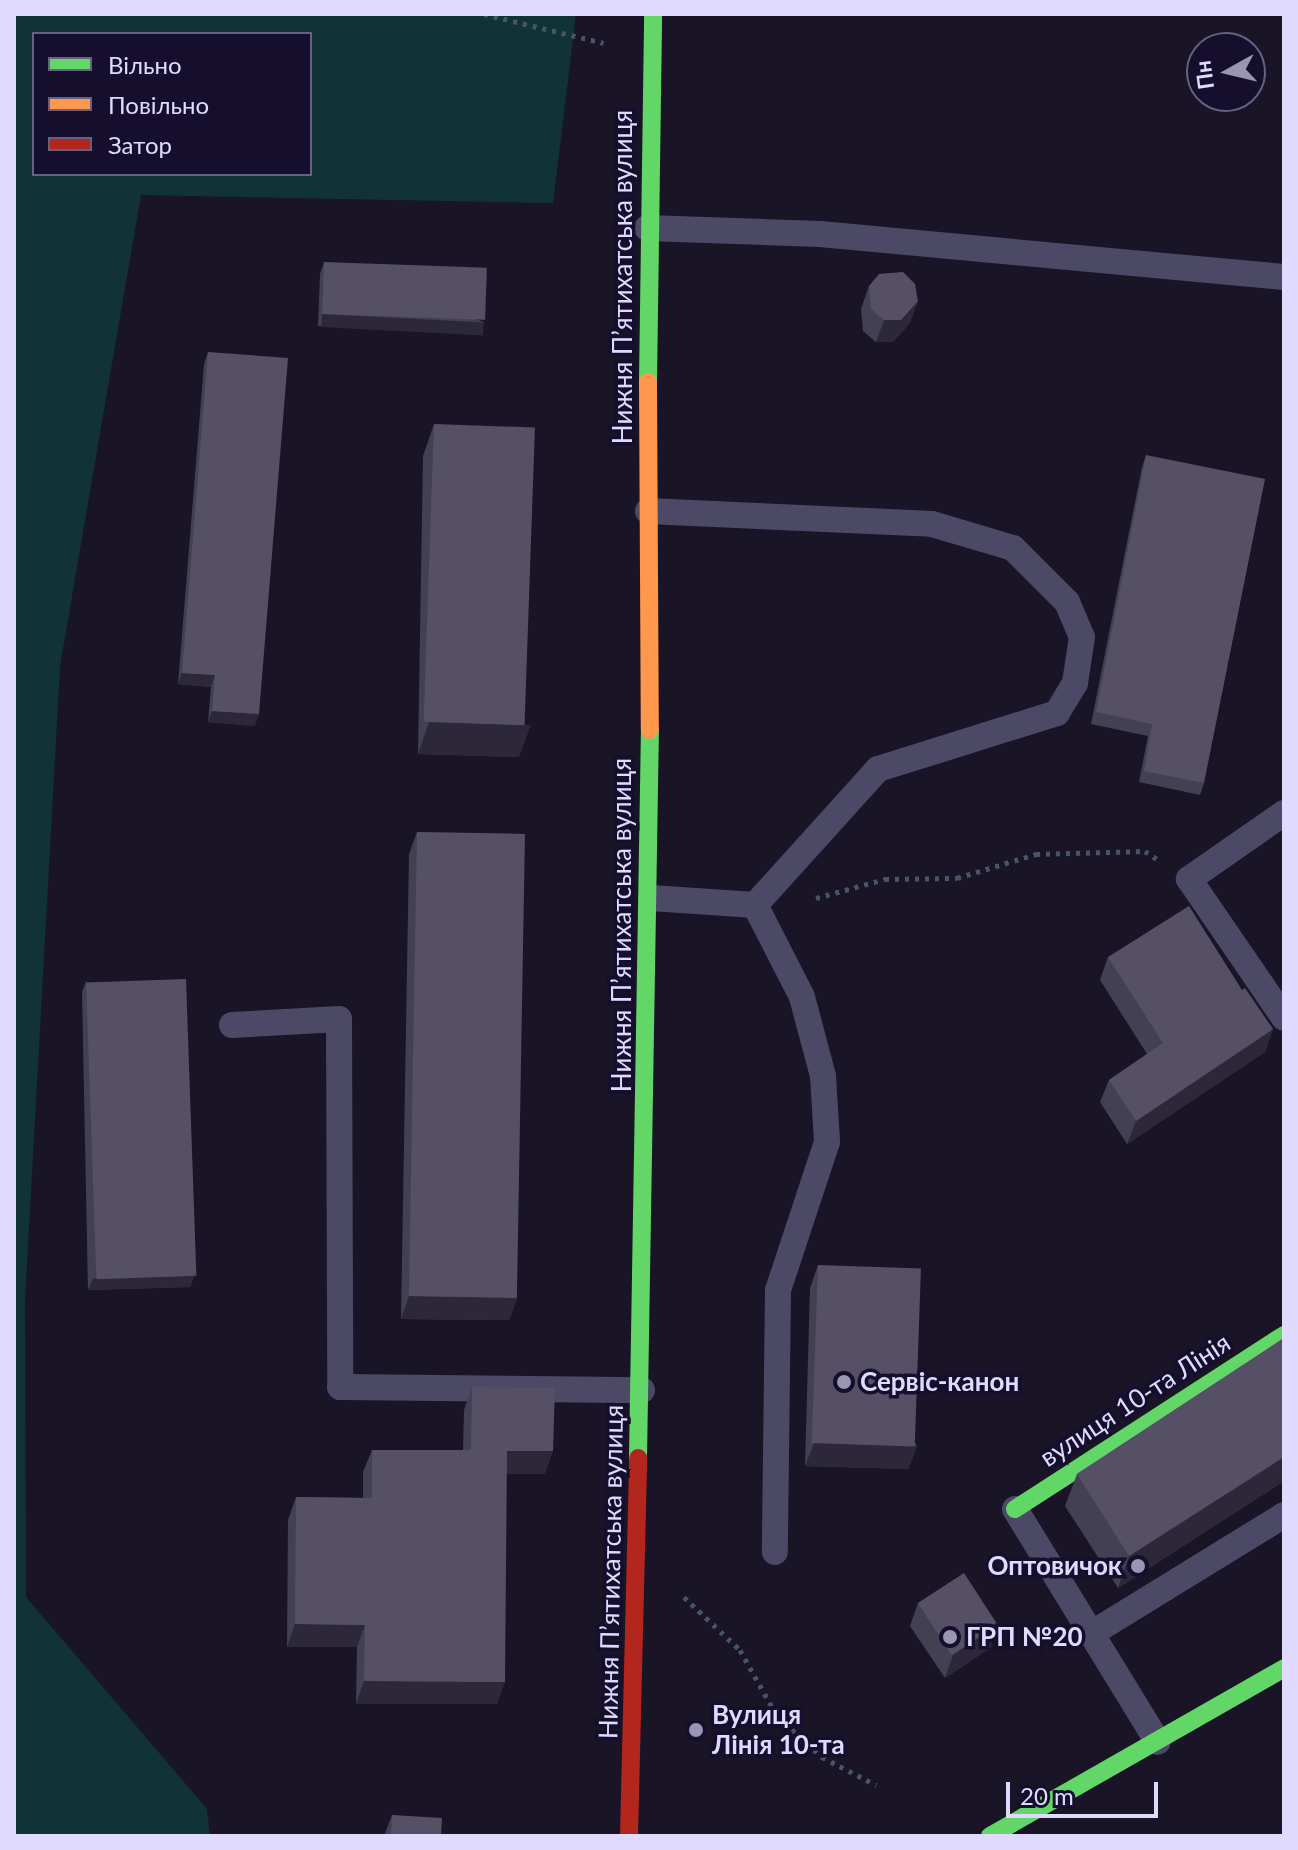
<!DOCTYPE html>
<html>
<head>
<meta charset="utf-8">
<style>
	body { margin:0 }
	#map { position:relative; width:1298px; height:1850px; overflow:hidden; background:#191526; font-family:Lato,sans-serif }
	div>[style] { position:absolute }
	.green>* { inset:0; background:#123336 }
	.path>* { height:5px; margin-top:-2.5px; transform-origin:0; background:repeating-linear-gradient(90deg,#465567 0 4px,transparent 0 10px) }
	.lane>* { height:26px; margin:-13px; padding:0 13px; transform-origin:13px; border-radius:13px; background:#4c4967 }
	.fast>* { height:18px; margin:-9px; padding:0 9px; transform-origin:9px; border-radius:9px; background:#63d668 }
	.slow>* { height:18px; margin:-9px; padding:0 9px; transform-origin:9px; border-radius:9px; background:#ff974d }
	.jam>* { height:18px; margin:-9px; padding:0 9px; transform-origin:9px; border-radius:9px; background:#b3261e }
	.wall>* { inset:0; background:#444054 }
	.shaded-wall>* { inset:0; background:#2c283a; transform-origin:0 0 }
	.building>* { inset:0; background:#555066; transform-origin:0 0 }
	.dots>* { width:22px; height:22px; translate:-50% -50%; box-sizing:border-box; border:4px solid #150e2d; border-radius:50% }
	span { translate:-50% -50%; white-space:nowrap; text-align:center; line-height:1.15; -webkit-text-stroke:7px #150e2d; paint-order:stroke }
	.street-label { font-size:26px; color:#e0daff }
	.poi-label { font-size:26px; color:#e0daff; font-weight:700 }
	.left { translate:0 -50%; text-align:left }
	.right { translate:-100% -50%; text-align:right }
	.frame { position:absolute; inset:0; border:16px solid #e0daff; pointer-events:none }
	.legend { position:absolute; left:32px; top:32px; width:280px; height:144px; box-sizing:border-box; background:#150e2d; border:2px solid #666081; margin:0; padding:10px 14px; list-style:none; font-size:24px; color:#e0daff }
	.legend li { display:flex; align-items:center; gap:16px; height:40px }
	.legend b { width:40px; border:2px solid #666081 }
	.north { position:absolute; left:1186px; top:32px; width:80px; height:80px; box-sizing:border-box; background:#150e2d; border:2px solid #666081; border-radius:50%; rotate:262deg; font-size:22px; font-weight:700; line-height:32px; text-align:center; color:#e0daff }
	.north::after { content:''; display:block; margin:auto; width:28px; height:36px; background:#9a95b3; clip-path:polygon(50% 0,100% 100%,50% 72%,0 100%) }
	.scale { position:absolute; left:1006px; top:1782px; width:152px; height:36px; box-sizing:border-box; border:4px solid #e0daff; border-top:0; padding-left:10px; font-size:24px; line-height:28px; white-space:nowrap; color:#e0daff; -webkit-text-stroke:6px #150e2d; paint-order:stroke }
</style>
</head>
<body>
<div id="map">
	<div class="green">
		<i style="clip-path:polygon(evenodd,14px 14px,576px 14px,553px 203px,141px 195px,60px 666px,25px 1300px,26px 1597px,207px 1809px,210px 1836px,14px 1836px,14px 14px,34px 34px,310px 34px,310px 174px,34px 174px,34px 34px)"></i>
	</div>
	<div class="path">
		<i style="left:484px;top:14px;width:123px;rotate:13.6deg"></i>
		<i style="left:816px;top:898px;width:72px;rotate:-15.4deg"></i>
		<i style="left:885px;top:879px;width:72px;rotate:-0.8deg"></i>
		<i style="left:957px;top:878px;width:83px;rotate:-16.9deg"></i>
		<i style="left:1036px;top:854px;width:109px;rotate:-1.6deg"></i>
		<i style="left:1145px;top:851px;width:14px;rotate:34deg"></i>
		<i style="left:684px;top:1597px;width:77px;rotate:43.4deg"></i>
		<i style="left:740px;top:1650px;width:76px;rotate:60.7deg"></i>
		<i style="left:777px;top:1716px;width:61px;rotate:42.3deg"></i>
		<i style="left:822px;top:1757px;width:61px;rotate:27.4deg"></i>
	</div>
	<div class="lane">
		<i style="left:647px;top:228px;width:173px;rotate:2deg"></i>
		<i style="left:820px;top:234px;width:466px;rotate:5.3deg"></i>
		<i style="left:648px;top:511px;width:284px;rotate:2.6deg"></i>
		<i style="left:932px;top:524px;width:84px;rotate:16.5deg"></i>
		<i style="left:1013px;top:548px;width:76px;rotate:45deg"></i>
		<i style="left:1067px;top:602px;width:38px;rotate:67deg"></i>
		<i style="left:1082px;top:637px;width:47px;rotate:98.7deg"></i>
		<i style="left:1075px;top:683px;width:35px;rotate:121deg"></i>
		<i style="left:1057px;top:713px;width:188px;rotate:162.6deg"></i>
		<i style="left:878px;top:769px;width:183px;rotate:132.1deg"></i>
		<i style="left:1284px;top:813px;width:116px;rotate:145.2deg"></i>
		<i style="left:1189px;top:879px;width:168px;rotate:55.6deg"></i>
		<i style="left:651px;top:898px;width:104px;rotate:3.9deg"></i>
		<i style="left:755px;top:905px;width:103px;rotate:62.9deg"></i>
		<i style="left:802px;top:997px;width:82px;rotate:75.1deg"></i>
		<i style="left:823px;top:1076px;width:66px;rotate:86.5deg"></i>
		<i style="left:827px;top:1142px;width:156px;rotate:108.3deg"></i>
		<i style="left:778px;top:1290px;width:262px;rotate:90.7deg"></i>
		<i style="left:232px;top:1025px;width:107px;rotate:-3.2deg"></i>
		<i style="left:339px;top:1019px;width:368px;rotate:89.8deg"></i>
		<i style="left:340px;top:1387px;width:302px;rotate:0.6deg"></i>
		<i style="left:1015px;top:1509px;width:273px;rotate:58.5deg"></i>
		<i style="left:1094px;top:1632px;width:223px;rotate:-31.6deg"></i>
	</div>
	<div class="fast">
		<i style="left:648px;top:382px;width:368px;rotate:-89.2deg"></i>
		<i style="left:638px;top:1458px;width:728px;rotate:-89.06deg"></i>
		<i style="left:1015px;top:1509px;width:320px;rotate:-32.9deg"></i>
		<i style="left:990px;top:1836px;width:339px;rotate:-29.7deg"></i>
	</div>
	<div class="slow">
		<i style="left:648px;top:382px;width:348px;rotate:89.7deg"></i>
	</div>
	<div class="jam">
		<i style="left:629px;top:1836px;width:378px;rotate:-88.6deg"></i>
	</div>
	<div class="wall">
		<i style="clip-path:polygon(324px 262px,484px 322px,480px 333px,318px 326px,320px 274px)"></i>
		<i style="clip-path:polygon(869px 286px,918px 301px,909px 324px,893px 342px,876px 342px,863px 331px,861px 309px)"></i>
		<i style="clip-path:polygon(208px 352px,255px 726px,208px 722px,211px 687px,178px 684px,204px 364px)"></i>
		<i style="clip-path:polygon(434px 424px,519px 757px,418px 754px,423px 456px)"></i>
		<i style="clip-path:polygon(1146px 455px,1204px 783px,1200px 795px,1139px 782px,1148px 736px,1091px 724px,1142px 467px)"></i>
		<i style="clip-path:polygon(417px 832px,517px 1298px,509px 1320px,401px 1319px,409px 854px)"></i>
		<i style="clip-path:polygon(1108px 957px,1242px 990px,1273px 1029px,1265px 1052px,1127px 1144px,1100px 1102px,1109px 1080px,1147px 1054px,1100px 980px)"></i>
		<i style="clip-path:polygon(86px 981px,194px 1276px,190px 1287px,88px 1290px,82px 992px)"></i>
		<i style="clip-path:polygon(818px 1265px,917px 1446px,908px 1469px,805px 1466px,810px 1288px)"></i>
		<i style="clip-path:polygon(1284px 1338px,1284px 1481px,1118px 1588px,1065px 1506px,1077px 1474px)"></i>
		<i style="clip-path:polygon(472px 1387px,545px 1474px,506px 1474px,497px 1704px,356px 1704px,357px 1647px,287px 1647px,288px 1520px,296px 1497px,363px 1498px,363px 1472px,372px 1450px,463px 1450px,464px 1410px)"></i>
		<i style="clip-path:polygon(918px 1603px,998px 1625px,990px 1648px,945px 1678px,910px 1626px)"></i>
		<i style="clip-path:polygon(392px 1815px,441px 1836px,384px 1836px)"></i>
	</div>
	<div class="shaded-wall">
		<i style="clip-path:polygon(918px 301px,909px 324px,893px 342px,876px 342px,884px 320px)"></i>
		<i style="left:322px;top:314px;width:162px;height:13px;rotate:3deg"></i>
		<i style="clip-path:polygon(182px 673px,215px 675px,211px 687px,178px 684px)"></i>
		<i style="clip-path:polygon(212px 711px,259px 714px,255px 726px,208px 722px)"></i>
		<i style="clip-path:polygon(429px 722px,531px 725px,519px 757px,418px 754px)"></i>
		<i style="clip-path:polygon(1273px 1029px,1265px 1052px,1127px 1144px,1136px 1121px)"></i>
		<i style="clip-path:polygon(194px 1276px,190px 1287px,88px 1290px,93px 1278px)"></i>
		<i style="clip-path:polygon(409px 1296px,517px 1298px,509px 1320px,401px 1319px)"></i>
		<i style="clip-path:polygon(814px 1443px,917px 1446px,908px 1469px,805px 1466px)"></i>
		<i style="clip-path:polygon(507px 1451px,553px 1451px,545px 1474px,498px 1474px)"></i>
		<i style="clip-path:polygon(1284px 1457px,1284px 1481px,1118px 1588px,1129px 1556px)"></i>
		<i style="clip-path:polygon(295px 1624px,365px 1625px,357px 1647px,287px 1647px)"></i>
		<i style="clip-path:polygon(998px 1625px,990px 1648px,945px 1678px,953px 1655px)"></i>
		<i style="clip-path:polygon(364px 1681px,505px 1682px,497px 1704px,356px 1704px)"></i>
	</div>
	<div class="building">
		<i style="left:324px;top:262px;width:163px;height:52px;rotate:2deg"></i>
		<i style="clip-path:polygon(903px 272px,915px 284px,918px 301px,901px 320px,884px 320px,871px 309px,869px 286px,879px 274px)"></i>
		<i style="clip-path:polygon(208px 352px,288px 358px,259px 714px,212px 711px,215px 675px,182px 673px)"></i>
		<i style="left:434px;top:424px;width:101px;height:298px;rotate:2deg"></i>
		<i style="clip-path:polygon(1146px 455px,1265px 479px,1204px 783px,1144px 771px,1152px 724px,1096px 712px)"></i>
		<i style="left:417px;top:832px;width:108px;height:464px;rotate:1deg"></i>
		<i style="clip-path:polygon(1189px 906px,1242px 990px,1245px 988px,1273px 1029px,1136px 1121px,1109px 1080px,1163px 1043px,1108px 957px)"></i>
		<i style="left:186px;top:979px;width:297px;height:100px;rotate:88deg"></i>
		<i style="left:818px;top:1265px;width:103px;height:178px;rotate:2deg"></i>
		<i style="clip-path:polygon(1284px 1338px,1284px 1457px,1129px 1556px,1077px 1474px)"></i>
		<i style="clip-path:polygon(472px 1387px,555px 1388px,553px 1451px,507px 1451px,505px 1682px,364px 1681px,365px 1625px,295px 1624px,296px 1497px,372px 1498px,372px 1450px,471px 1450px)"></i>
		<i style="left:964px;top:1573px;width:62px;height:55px;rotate:57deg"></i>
		<i style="clip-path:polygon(392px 1815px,442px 1818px,441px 1836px,391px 1836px)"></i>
	</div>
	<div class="dots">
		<i style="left:844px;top:1382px;background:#9a95b3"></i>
		<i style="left:1138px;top:1566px;background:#9a95b3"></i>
		<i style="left:950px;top:1637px;background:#9a95b3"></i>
		<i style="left:696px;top:1730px;background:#9a95b3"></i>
	</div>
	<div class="street-label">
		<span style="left:623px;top:277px;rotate:-90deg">Нижня Пʼятихатська вулиця</span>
		<span style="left:622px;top:925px;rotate:-90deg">Нижня Пʼятихатська вулиця</span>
		<span style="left:1135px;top:1400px;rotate:-33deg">вулиця 10-та Лінія</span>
		<span style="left:611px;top:1572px;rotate:-89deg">Нижня Пʼятихатська вулиця</span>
	</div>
	<div class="poi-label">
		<span class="left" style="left:860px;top:1382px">Сервіс-канон</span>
		<span class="right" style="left:1122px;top:1566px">Оптовичок</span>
		<span class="left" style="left:966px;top:1637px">ГРП №20</span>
		<span class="left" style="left:712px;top:1730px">Вулиця<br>Лінія 10-та</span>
	</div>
	<div class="frame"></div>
	<ul class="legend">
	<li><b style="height:10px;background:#63d668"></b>Вільно</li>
	<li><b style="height:10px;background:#ff974d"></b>Повільно</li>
	<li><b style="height:10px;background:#b3261e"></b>Затор</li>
	</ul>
	<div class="north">Пн</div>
	<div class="scale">20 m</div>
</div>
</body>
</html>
